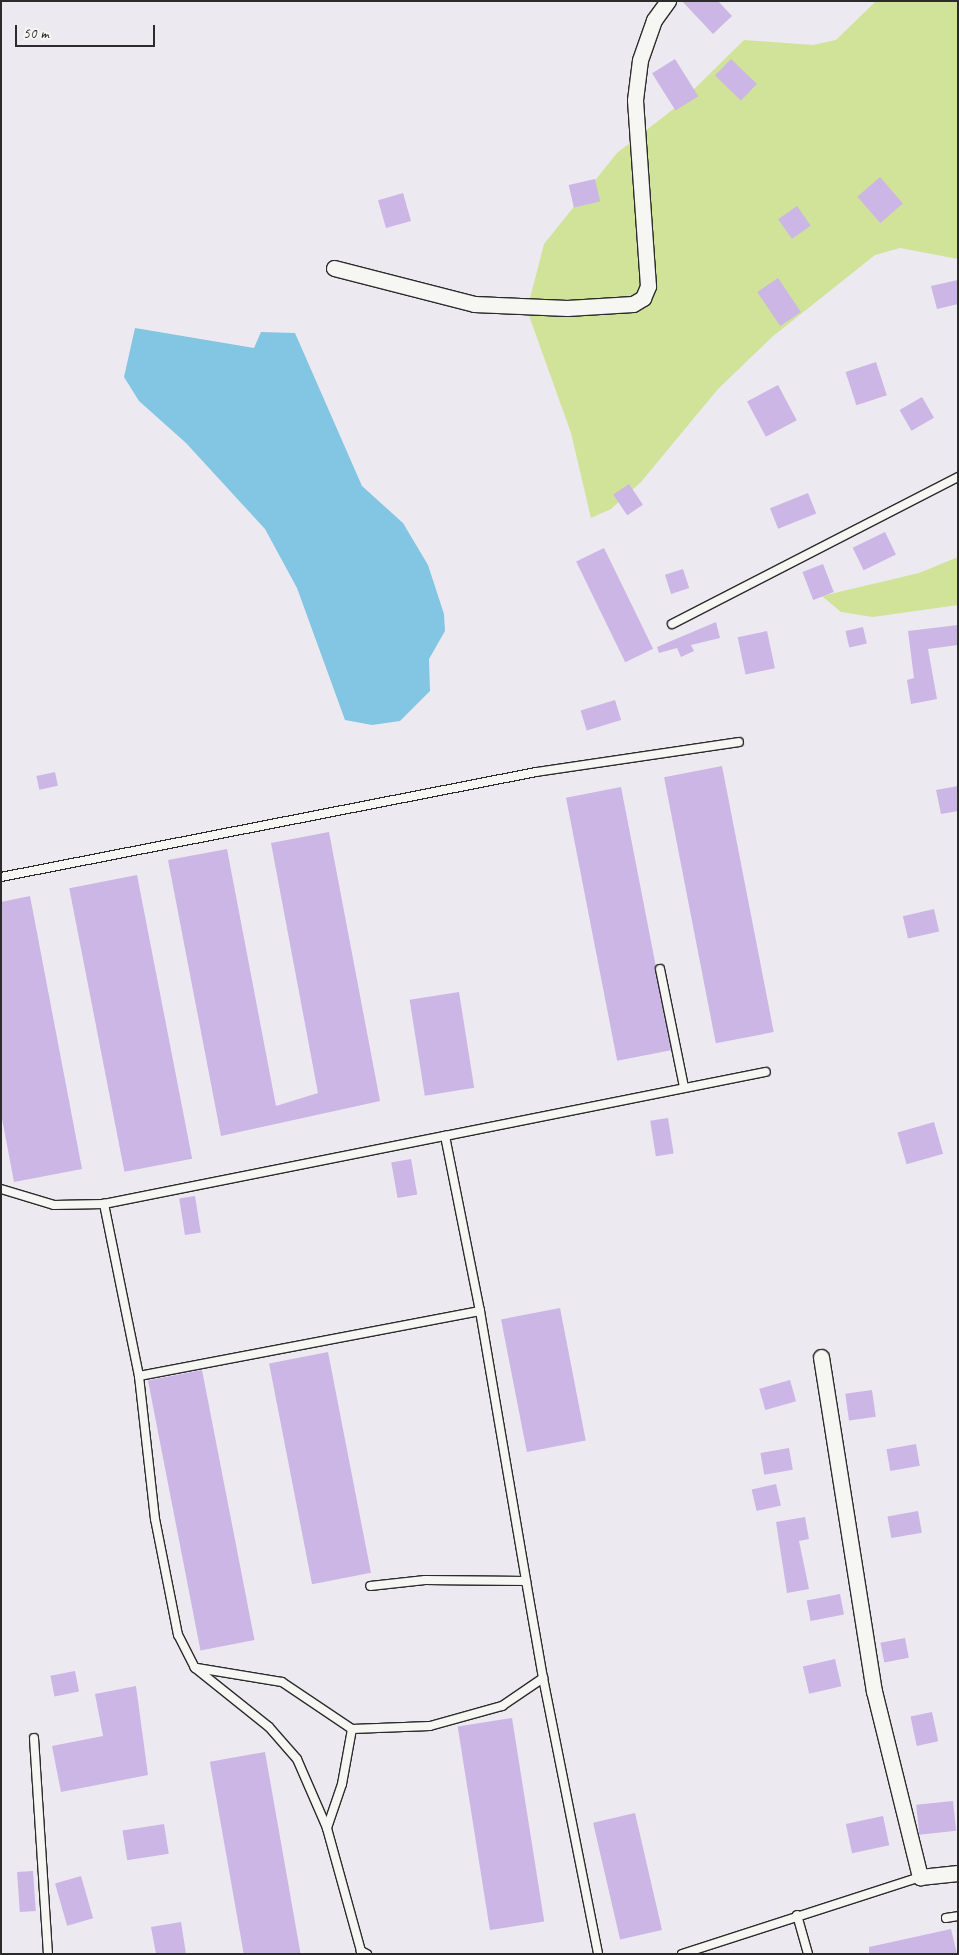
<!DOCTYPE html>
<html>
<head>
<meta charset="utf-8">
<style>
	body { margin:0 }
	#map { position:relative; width:959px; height:1955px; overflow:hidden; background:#ede9f0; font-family:Caveat,sans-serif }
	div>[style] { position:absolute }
	.green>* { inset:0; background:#d0e398 }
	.water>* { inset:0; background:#82c6e3 }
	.building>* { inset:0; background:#cbb6e6; transform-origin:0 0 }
	.roads { filter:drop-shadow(1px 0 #2b2b2b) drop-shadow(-1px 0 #2b2b2b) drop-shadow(0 1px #2b2b2b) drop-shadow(0 -1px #2b2b2b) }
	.service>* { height:8px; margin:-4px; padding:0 4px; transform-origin:4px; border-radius:4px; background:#f6f6f2 }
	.minor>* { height:15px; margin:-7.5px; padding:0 7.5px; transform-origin:7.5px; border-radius:7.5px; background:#f6f6f2 }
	span { translate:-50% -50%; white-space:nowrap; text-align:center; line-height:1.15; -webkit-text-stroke:4px #f6f6f2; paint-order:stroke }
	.frame { position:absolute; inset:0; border:2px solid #2b2b2b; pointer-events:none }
	.scale { position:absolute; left:15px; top:25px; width:140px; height:22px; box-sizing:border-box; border:2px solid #2b2b2b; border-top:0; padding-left:6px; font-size:15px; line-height:18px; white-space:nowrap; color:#2b2b2b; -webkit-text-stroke:4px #f6f6f2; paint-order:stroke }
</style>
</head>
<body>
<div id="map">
	<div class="green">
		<i style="clip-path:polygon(876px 1px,958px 1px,958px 259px,900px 248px,875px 255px,772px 337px,718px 389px,641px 482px,611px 509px,591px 518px,571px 433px,527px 310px,544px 244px,617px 153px,676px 107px,744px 40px,813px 45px,836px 40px)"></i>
		<i style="clip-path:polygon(958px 557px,958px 605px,873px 617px,841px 612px,822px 596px,919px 573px)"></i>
	</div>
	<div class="water">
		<i style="clip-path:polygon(135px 328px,254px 348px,261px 332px,295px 333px,362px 486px,403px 523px,428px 565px,444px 614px,445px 631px,429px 659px,430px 691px,400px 721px,372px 725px,345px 720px,297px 588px,265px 529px,186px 443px,139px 401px,124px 377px)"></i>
	</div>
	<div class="building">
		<i style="clip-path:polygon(682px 1px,718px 1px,732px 16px,713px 34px)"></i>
		<i style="left:675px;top:59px;width:44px;height:27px;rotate:58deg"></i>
		<i style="left:731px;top:59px;width:36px;height:23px;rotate:44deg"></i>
		<i style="left:880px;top:177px;width:35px;height:30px;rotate:49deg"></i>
		<i style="left:595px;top:179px;width:23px;height:27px;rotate:77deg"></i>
		<i style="left:403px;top:193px;width:29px;height:26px;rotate:74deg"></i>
		<i style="left:797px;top:206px;width:24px;height:23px;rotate:55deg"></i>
		<i style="left:778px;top:278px;width:41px;height:25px;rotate:56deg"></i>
		<i style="clip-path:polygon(958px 280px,958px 304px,937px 309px,931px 286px)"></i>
		<i style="left:876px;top:362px;width:35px;height:32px;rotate:72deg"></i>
		<i style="left:778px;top:385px;width:40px;height:35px;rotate:62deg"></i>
		<i style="left:922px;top:397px;width:24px;height:26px;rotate:60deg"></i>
		<i style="left:629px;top:484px;width:25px;height:19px;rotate:56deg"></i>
		<i style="left:808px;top:493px;width:22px;height:41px;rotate:68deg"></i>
		<i style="left:885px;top:532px;width:25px;height:36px;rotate:64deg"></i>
		<i style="left:604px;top:548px;width:112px;height:31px;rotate:64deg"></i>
		<i style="left:823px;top:564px;width:30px;height:22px;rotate:69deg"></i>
		<i style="left:683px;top:569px;width:20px;height:19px;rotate:72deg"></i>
		<i style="clip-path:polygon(716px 622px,720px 638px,691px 645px,694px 651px,681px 657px,677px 648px,659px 653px,657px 647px)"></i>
		<i style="clip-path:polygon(958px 625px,958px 645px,928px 649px,937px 699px,911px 704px,907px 680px,914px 678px,908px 631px)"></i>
		<i style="left:863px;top:627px;width:17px;height:18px;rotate:77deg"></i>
		<i style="left:767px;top:631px;width:38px;height:30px;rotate:78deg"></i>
		<i style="left:615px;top:700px;width:21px;height:36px;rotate:73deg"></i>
		<i style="left:722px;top:766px;width:271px;height:59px;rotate:79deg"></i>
		<i style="left:55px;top:772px;width:14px;height:19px;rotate:78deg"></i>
		<i style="clip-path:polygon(958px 786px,958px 811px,941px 814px,936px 790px)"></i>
		<i style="left:621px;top:787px;width:268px;height:56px;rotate:79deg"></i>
		<i style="clip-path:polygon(329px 832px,380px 1101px,221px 1136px,168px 860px,227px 849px,276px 1106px,318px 1093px,271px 843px)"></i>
		<i style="left:137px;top:875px;width:289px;height:69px;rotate:79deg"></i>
		<i style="clip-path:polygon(30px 896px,82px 1169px,14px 1182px,1px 1113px,1px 902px)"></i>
		<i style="left:934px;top:909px;width:23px;height:32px;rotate:77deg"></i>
		<i style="left:459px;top:992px;width:97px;height:50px;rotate:81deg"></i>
		<i style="left:668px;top:1118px;width:36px;height:18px;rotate:81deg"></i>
		<i style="left:934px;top:1122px;width:33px;height:38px;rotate:74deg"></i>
		<i style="left:411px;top:1159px;width:36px;height:20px;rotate:80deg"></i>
		<i style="left:195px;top:1196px;width:37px;height:16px;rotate:81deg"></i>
		<i style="left:560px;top:1308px;width:135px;height:60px;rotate:79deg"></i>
		<i style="left:328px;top:1352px;width:225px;height:60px;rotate:79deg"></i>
		<i style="left:202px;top:1370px;width:275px;height:55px;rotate:79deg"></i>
		<i style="left:790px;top:1380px;width:22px;height:32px;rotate:74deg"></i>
		<i style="left:872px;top:1390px;width:27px;height:27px;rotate:82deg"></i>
		<i style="left:916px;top:1444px;width:22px;height:30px;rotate:80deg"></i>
		<i style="left:789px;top:1448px;width:22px;height:29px;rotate:80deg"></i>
		<i style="left:776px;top:1484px;width:22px;height:25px;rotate:77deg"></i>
		<i style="left:918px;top:1511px;width:22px;height:31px;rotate:80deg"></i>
		<i style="clip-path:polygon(805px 1517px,809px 1539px,799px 1541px,809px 1589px,787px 1593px,776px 1522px)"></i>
		<i style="left:840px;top:1594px;width:21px;height:34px;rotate:79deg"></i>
		<i style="left:905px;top:1638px;width:20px;height:25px;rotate:79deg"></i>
		<i style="left:835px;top:1659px;width:28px;height:33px;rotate:77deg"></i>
		<i style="left:75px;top:1671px;width:21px;height:25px;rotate:79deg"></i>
		<i style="clip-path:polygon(136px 1686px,148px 1775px,61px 1792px,52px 1746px,103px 1736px,95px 1694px)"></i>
		<i style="left:932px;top:1712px;width:30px;height:22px;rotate:78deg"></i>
		<i style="left:512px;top:1718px;width:206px;height:55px;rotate:81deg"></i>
		<i style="left:265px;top:1752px;width:205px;height:56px;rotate:80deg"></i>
		<i style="left:953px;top:1801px;width:30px;height:37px;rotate:84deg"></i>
		<i style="left:635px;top:1813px;width:120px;height:43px;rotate:77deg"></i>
		<i style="left:883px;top:1816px;width:30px;height:38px;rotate:78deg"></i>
		<i style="left:164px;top:1824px;width:30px;height:42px;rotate:81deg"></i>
		<i style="left:33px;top:1871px;width:40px;height:16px;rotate:86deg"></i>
		<i style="left:81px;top:1876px;width:44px;height:27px;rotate:74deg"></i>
		<i style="clip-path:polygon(181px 1922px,186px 1954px,156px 1954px,151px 1927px)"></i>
		<i style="clip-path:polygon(951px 1929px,957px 1954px,869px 1954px,869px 1947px)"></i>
	</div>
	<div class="roads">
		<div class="service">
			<i style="left:672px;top:624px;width:322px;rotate:-27.2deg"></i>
			<i style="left:1px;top:877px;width:545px;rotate:-11.1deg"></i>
			<i style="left:536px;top:772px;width:205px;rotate:-8.4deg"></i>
			<i style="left:660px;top:969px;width:120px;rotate:78.5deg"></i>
			<i style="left:445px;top:1136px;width:327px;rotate:-11.3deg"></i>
			<i style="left:1px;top:1189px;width:55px;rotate:16.8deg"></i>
			<i style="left:54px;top:1205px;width:50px;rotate:-1.1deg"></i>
			<i style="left:139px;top:1376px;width:347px;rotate:-10.8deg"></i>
			<i style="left:480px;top:1311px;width:274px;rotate:80.3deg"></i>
			<i style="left:197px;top:1668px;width:86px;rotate:9.4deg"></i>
			<i style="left:282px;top:1682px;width:84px;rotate:33.9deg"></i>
			<i style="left:352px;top:1729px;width:78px;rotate:-2.2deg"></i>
			<i style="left:430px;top:1726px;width:75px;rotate:-15.5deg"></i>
			<i style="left:502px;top:1706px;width:50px;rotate:-34.3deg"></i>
			<i style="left:543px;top:1678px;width:98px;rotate:-99.9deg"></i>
			<i style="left:526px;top:1581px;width:101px;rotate:-179.4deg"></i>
			<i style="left:425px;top:1580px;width:55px;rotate:173.8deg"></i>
			<i style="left:543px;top:1678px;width:281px;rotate:78.7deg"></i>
			<i style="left:34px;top:1738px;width:216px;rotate:86.3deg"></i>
			<i style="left:327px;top:1828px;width:46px;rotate:-71.2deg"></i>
			<i style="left:342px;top:1784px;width:56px;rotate:-79.7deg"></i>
			<i style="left:797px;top:1915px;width:41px;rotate:74.2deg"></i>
			<i style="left:946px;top:1918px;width:12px;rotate:-9deg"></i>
			<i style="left:367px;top:1954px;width:7px;rotate:-153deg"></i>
			<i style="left:361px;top:1951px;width:128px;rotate:-105.5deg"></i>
			<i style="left:327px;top:1828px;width:75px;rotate:-113.5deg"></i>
			<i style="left:297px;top:1759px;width:43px;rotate:-131.2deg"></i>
			<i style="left:269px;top:1727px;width:95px;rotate:-141.4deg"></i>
			<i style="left:195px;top:1668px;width:37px;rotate:-117deg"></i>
			<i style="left:178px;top:1635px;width:118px;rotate:-101.2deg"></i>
			<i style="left:155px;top:1519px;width:144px;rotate:-96.4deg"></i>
			<i style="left:139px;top:1376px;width:176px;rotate:-101.5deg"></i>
			<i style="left:104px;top:1204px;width:348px;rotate:-11.3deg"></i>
			<i style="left:445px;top:1136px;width:178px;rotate:78.7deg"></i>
			<i style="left:682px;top:1954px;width:250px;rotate:-17.9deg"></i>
		</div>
		<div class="minor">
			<i style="left:334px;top:268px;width:145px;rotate:14.4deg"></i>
			<i style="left:474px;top:304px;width:93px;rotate:2.5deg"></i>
			<i style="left:567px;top:308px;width:66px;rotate:-3.5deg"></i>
			<i style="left:633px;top:304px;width:12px;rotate:-31deg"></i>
			<i style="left:643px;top:298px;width:13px;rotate:-67deg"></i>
			<i style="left:648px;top:286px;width:186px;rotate:-94deg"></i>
			<i style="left:635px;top:100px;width:40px;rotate:-82.9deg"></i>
			<i style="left:640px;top:60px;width:42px;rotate:-70.7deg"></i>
			<i style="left:654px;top:20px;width:24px;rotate:-54deg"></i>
			<i style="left:821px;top:1357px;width:338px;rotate:81deg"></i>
			<i style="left:874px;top:1691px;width:192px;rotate:76.1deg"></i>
			<i style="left:920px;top:1877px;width:38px;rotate:-6deg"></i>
		</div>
	</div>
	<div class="frame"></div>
	<div class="scale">50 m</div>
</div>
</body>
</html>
